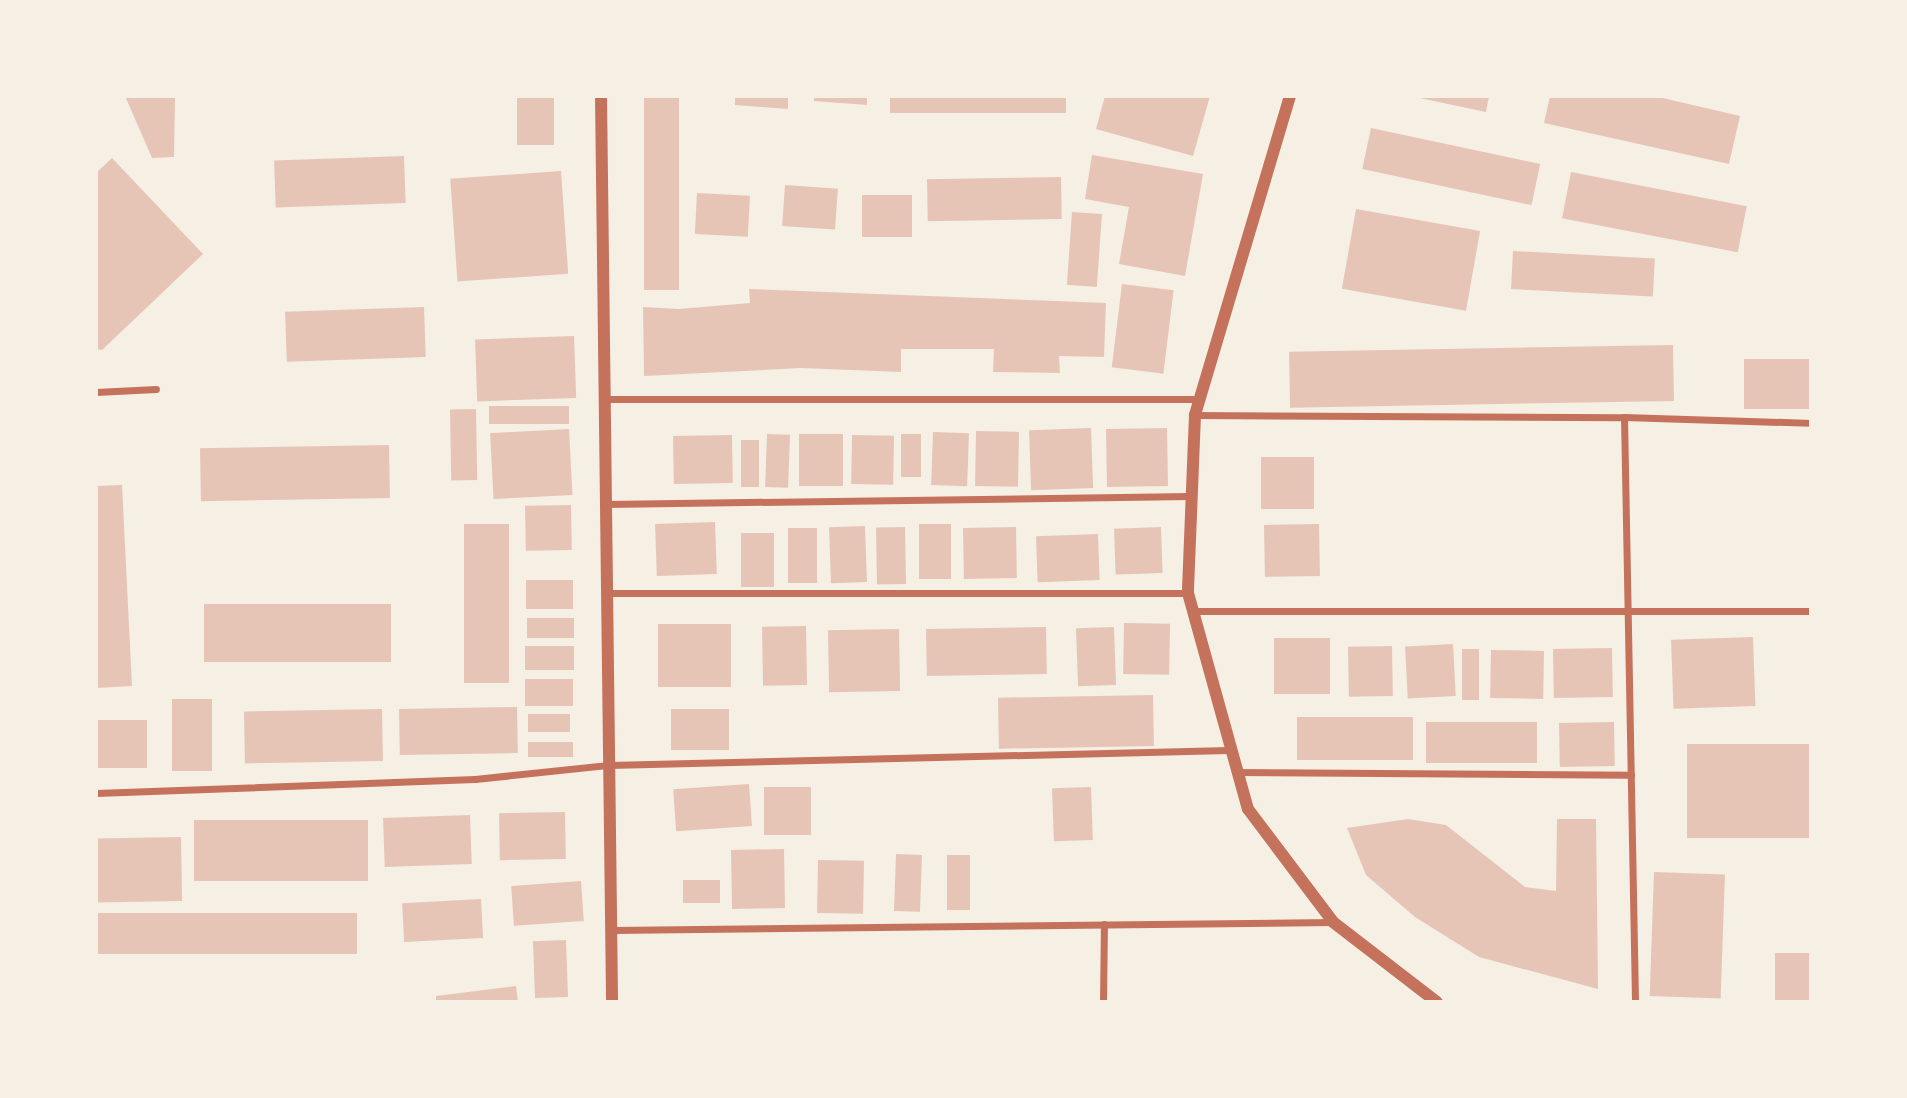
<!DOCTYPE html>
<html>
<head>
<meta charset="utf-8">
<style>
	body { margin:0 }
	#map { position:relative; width:1907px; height:1098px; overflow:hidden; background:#f6efe4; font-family:"Public Sans",sans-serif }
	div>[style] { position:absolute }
	.building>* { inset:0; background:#e6c5b7; transform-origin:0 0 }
	.minor>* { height:7px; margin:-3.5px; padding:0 3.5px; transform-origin:3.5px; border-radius:3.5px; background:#c5725c }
	.tertiary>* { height:12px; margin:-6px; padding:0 6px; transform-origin:6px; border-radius:6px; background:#c5725c }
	span { translate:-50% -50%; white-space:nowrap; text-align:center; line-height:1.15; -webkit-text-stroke:5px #f6efe4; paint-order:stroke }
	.frame { position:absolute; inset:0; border:98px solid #f6efe4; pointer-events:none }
</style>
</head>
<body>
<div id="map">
	<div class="building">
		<i style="clip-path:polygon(125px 96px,175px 96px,174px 157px,152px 158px)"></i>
		<i style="left:517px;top:96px;width:37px;height:49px"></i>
		<i style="left:644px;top:96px;width:35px;height:194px"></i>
		<i style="clip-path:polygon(735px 96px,788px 96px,788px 109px,735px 105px)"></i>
		<i style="clip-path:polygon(814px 96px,867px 96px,867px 105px,814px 101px)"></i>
		<i style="left:890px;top:96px;width:176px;height:17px"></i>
		<i style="clip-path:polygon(1105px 96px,1210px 96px,1193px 156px,1096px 129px)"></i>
		<i style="clip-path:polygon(1410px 96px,1489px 96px,1486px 112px)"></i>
		<i style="clip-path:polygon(1550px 96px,1654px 96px,1740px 116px,1729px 164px,1544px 123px)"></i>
		<i style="left:1371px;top:128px;width:173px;height:42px;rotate:12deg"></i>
		<i style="clip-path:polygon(1092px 155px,1203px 174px,1185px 276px,1119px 264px,1129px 207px,1085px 199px)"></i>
		<i style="left:404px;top:156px;width:47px;height:130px;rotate:88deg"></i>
		<i style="clip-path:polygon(112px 158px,203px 254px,102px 350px,96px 349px,96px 173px)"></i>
		<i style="left:561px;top:171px;width:103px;height:111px;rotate:86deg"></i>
		<i style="left:1571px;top:172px;width:179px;height:47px;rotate:11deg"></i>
		<i style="left:1061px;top:177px;width:42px;height:134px;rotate:89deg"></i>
		<i style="left:785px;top:185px;width:53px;height:41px;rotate:4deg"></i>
		<i style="left:697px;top:193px;width:53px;height:41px;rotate:3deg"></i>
		<i style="left:862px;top:195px;width:50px;height:42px"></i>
		<i style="left:1356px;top:209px;width:126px;height:81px;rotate:10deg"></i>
		<i style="left:1072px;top:212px;width:30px;height:73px;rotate:4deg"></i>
		<i style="left:1513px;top:251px;width:142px;height:38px;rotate:3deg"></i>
		<i style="left:1122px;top:284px;width:52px;height:84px;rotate:7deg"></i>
		<i style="clip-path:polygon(749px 289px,1106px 303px,1104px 357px,1059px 356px,1060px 373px,993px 372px,994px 349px,901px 349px,901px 372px,801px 368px,644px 376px,643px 307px,679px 309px,750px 303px)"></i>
		<i style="left:424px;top:307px;width:50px;height:139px;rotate:88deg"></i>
		<i style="left:574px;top:336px;width:62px;height:99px;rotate:88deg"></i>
		<i style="left:1673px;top:345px;width:56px;height:384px;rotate:89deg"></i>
		<i style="left:1744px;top:359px;width:67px;height:50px"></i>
		<i style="left:569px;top:406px;width:18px;height:80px;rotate:90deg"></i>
		<i style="left:476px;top:409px;width:71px;height:26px;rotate:89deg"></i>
		<i style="left:1091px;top:428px;width:60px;height:62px;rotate:88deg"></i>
		<i style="left:1167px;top:428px;width:58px;height:61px;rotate:89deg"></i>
		<i style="left:569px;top:429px;width:66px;height:79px;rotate:87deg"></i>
		<i style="left:976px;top:431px;width:43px;height:55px;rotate:1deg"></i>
		<i style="left:933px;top:432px;width:36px;height:53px;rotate:2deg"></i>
		<i style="left:767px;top:434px;width:23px;height:53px;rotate:2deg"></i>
		<i style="left:799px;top:434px;width:44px;height:52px"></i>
		<i style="left:901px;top:434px;width:20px;height:43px"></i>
		<i style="left:732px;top:435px;width:48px;height:59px;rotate:89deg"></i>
		<i style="left:852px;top:435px;width:42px;height:49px;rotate:1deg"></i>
		<i style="left:741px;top:440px;width:18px;height:47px"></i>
		<i style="left:389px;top:445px;width:53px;height:189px;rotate:89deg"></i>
		<i style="left:1261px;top:457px;width:53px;height:52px"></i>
		<i style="clip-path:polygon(122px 485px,132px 686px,96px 688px,96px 486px)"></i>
		<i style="left:571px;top:505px;width:45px;height:46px;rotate:89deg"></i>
		<i style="left:715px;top:522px;width:52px;height:60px;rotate:88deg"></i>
		<i style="left:464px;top:524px;width:45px;height:159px"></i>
		<i style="left:919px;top:524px;width:32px;height:55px"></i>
		<i style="left:1319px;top:524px;width:52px;height:55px;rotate:89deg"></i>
		<i style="left:865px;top:526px;width:56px;height:36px;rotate:88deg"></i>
		<i style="left:905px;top:527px;width:57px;height:29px;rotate:89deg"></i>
		<i style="left:1016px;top:527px;width:51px;height:53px;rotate:89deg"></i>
		<i style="left:1161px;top:527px;width:46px;height:47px;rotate:88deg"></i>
		<i style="left:788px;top:528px;width:29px;height:55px"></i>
		<i style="left:741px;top:533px;width:33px;height:54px"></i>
		<i style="left:1098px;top:534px;width:46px;height:62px;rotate:88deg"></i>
		<i style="left:526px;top:580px;width:47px;height:29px"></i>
		<i style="left:391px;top:604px;width:58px;height:187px;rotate:90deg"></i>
		<i style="left:574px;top:618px;width:20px;height:47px;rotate:90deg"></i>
		<i style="left:1124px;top:623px;width:46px;height:51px;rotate:1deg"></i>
		<i style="left:658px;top:624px;width:73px;height:63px"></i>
		<i style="left:806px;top:626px;width:59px;height:44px;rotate:89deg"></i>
		<i style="left:1046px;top:627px;width:47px;height:120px;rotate:89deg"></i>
		<i style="left:1114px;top:627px;width:58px;height:38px;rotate:88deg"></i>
		<i style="left:899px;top:629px;width:62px;height:71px;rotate:89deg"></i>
		<i style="left:1753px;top:637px;width:69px;height:82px;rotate:88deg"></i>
		<i style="left:1330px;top:638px;width:56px;height:56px;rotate:90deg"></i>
		<i style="left:1453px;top:644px;width:52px;height:48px;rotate:87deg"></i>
		<i style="left:525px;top:646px;width:49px;height:24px"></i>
		<i style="left:1392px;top:646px;width:50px;height:44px;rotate:89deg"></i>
		<i style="left:1612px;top:648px;width:49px;height:59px;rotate:89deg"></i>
		<i style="left:1462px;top:649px;width:17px;height:51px"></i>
		<i style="left:1491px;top:650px;width:53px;height:48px;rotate:1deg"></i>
		<i style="left:525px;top:679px;width:48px;height:27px"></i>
		<i style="left:1153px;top:695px;width:51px;height:155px;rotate:89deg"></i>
		<i style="left:172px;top:699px;width:40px;height:72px"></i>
		<i style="left:517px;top:707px;width:46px;height:118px;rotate:89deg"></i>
		<i style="left:382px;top:709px;width:52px;height:138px;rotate:89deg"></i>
		<i style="left:671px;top:709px;width:58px;height:41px"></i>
		<i style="left:570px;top:714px;width:18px;height:42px;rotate:90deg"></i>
		<i style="left:1297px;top:717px;width:116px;height:43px"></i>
		<i style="left:147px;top:720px;width:48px;height:51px;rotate:90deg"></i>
		<i style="left:1426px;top:722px;width:111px;height:41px"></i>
		<i style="left:1614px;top:722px;width:44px;height:55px;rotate:89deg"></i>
		<i style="left:573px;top:742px;width:15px;height:45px;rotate:90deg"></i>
		<i style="left:1687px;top:744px;width:124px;height:94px"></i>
		<i style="left:749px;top:784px;width:42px;height:76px;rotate:86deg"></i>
		<i style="left:764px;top:787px;width:47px;height:48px"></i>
		<i style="left:1091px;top:787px;width:53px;height:39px;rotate:88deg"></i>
		<i style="left:565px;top:812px;width:47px;height:66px;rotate:89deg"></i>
		<i style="left:470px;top:815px;width:49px;height:87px;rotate:88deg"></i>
		<i style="clip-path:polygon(1408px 819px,1446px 825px,1525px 887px,1556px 891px,1557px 819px,1596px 819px,1598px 989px,1479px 957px,1415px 917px,1366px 875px,1347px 828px)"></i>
		<i style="left:368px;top:820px;width:61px;height:174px;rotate:90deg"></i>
		<i style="left:181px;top:837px;width:64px;height:85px;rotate:89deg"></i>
		<i style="left:784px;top:849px;width:59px;height:53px;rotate:89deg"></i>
		<i style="left:896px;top:854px;width:26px;height:57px;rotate:2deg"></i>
		<i style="left:947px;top:855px;width:23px;height:55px"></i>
		<i style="left:818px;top:860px;width:46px;height:53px;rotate:1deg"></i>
		<i style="left:1654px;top:872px;width:71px;height:124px;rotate:2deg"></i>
		<i style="left:720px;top:880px;width:23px;height:37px;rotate:90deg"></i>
		<i style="left:581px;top:881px;width:40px;height:70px;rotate:86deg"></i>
		<i style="left:481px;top:899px;width:39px;height:79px;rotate:87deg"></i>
		<i style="left:357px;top:913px;width:41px;height:261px;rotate:90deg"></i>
		<i style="left:566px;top:940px;width:57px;height:33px;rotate:88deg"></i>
		<i style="left:1775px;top:953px;width:36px;height:49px"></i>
		<i style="clip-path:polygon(516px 986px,518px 1002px,436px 1002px,436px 996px)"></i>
	</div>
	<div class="minor">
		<i style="left:96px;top:392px;width:60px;rotate:-2.9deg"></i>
		<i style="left:605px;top:399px;width:594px"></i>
		<i style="left:1195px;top:415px;width:429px;rotate:0.3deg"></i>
		<i style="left:1624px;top:417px;width:187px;rotate:1.8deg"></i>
		<i style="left:1624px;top:417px;width:585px;rotate:88.92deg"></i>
		<i style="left:606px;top:504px;width:584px;rotate:-0.78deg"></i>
		<i style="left:607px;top:593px;width:581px"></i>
		<i style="left:1192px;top:611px;width:619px"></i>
		<i style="left:1236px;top:772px;width:395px;rotate:0.4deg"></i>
		<i style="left:96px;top:793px;width:379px;rotate:-2.1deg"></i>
		<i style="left:475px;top:779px;width:135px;rotate:-6deg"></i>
		<i style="left:609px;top:765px;width:620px;rotate:-1.39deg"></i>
		<i style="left:612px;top:930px;width:721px;rotate:-0.64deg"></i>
		<i style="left:1103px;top:1002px;width:78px;rotate:-89.3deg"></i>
	</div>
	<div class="tertiary">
		<i style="left:601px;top:96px;width:906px;rotate:89.3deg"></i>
		<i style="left:1290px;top:96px;width:333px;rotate:106.6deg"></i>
		<i style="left:1195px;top:415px;width:178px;rotate:92.3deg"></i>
		<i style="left:1188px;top:593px;width:224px;rotate:74.5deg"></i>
		<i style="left:1248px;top:809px;width:141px;rotate:53deg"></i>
		<i style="left:1333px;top:922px;width:131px;rotate:37.6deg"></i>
	</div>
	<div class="frame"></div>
</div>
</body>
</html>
